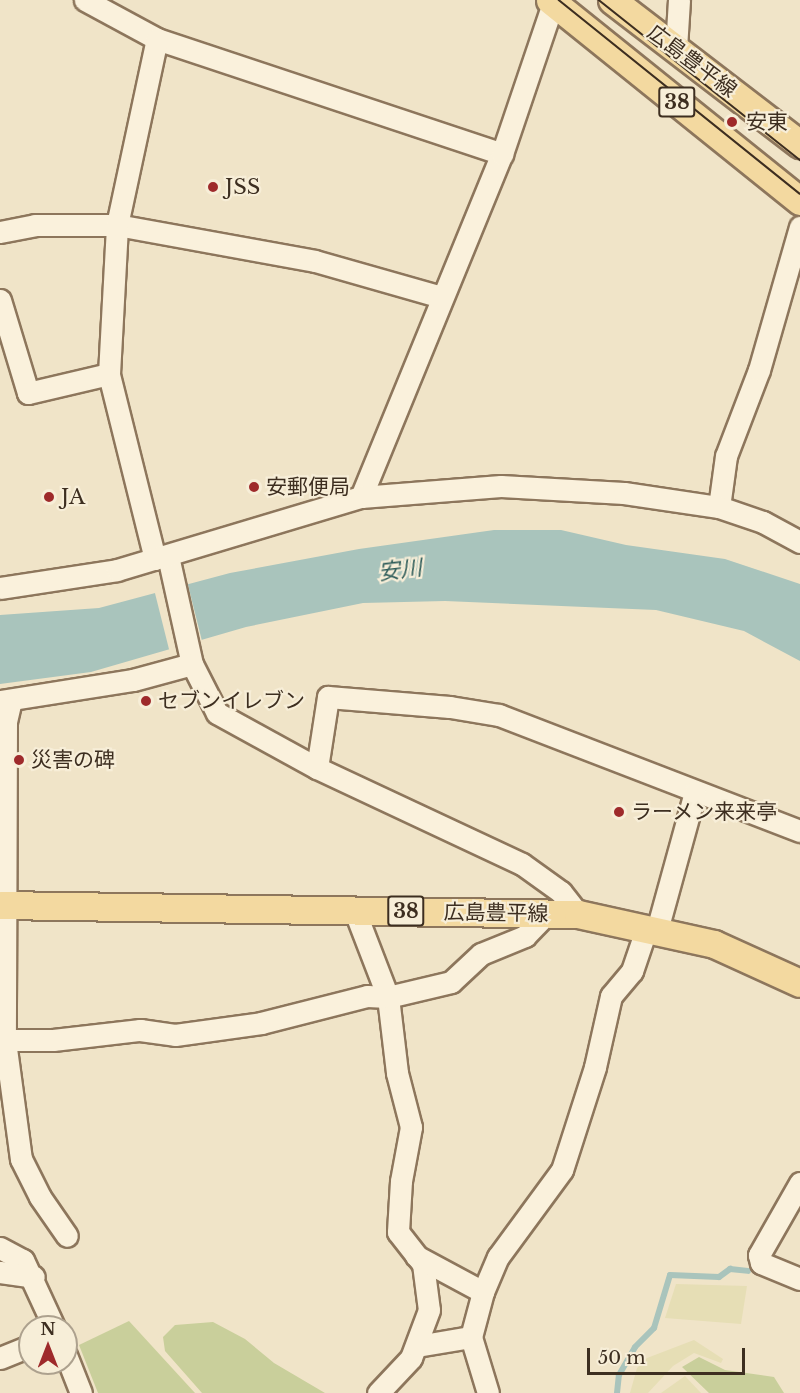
<!DOCTYPE html>
<html>
<head>
<meta charset="utf-8">
<style>
	body { margin:0 }
	#map { position:relative; width:800px; height:1393px; overflow:hidden; background:#f0e4c8; font-family:"Libre Baskerville","Noto Sans JP",serif }
	div>[style] { position:absolute }
	.farmland>* { inset:0; background:#e6deb5 }
	.green>* { inset:0; background:#c9cf9b }
	.water>* { inset:0; background:#a9c4bc }
	.pier>* { inset:0; background:#f0e4c8; transform-origin:0 0 }
	.stream>* { height:6px; margin:-3px; padding:0 3px; transform-origin:3px; border-radius:3px; background:#a9c4bc }
	.roads { filter:drop-shadow(2px 0 #8d765c) drop-shadow(-2px 0 #8d765c) drop-shadow(0 2px #8d765c) drop-shadow(0 -2px #8d765c) }
	.minor>* { height:21px; margin:-10.5px; padding:0 10.5px; transform-origin:10.5px; border-radius:10.5px; background:#faf1dc }
	.major>* { height:27px; margin:-13.5px; padding:0 13.5px; transform-origin:13.5px; border-radius:13.5px; background:#f3d9a0 }
	.tram>* { height:1.5px; margin:-0.75px; padding:0 0.75px; transform-origin:0.75px; border-radius:0.75px; background:#3d2e20 }
	.dots>* { width:16px; height:16px; translate:-50% -50%; box-sizing:border-box; border:3px solid #f7eed8; border-radius:50% }
	span { translate:-50% -50%; white-space:nowrap; text-align:center; line-height:1.15; -webkit-text-stroke:4.5px #f7eed8; paint-order:stroke }
	.shield-label span { padding:2px 4px; background:#f7eed8; border:2px solid; border-radius:4px; -webkit-text-stroke-width:0 }
	.shield-label { font-size:20px; color:#3d2e20; font-weight:700 }
	.street-label { font-size:21px; color:#3d2e20 }
	.poi-label { font-size:21px; color:#3d2e20 }
	.left { translate:0 -50%; text-align:left }
	.water-label { font-size:22px; color:#2f5d5a; font-style:italic }
	.north { position:absolute; left:18px; top:1315px; width:60px; height:60px; box-sizing:border-box; background:#f7eed8; border:2px solid #ada18e; border-radius:50%; rotate:0deg; font-size:16px; font-weight:700; line-height:24px; text-align:center; color:#3d2e20 }
	.north::after { content:''; display:block; margin:auto; width:21px; height:27px; background:#9e2a2b; clip-path:polygon(50% 0,100% 100%,50% 72%,0 100%) }
	.scale { position:absolute; left:587px; top:1348px; width:158px; height:27px; box-sizing:border-box; border:3px solid #3d2e20; border-top:0; padding-left:8px; font-size:18px; line-height:21px; white-space:nowrap; color:#3d2e20; -webkit-text-stroke:4px #f7eed8; paint-order:stroke }
</style>
</head>
<body>
<div id="map">
	<div class="farmland">
		<i style="clip-path:polygon(676px 1284px,747px 1286px,741px 1324px,665px 1318px)"></i>
		<i style="clip-path:polygon(694px 1340px,723px 1359px,721px 1363px,694px 1353px,673px 1366px,648px 1393px,630px 1393px,637px 1368px,647px 1358px)"></i>
		<i style="clip-path:polygon(685px 1376px,701px 1393px,661px 1393px)"></i>
	</div>
	<div class="green">
		<i style="clip-path:polygon(129px 1321px,195px 1393px,98px 1393px,79px 1345px)"></i>
		<i style="clip-path:polygon(213px 1322px,245px 1339px,274px 1363px,325px 1393px,202px 1393px,165px 1351px,163px 1337px,175px 1325px)"></i>
		<i style="clip-path:polygon(699px 1357px,725px 1370px,774px 1377px,784px 1393px,709px 1393px,682px 1367px)"></i>
	</div>
	<div class="water">
		<i style="clip-path:polygon(494px 530px,561px 530px,626px 545px,725px 559px,800px 584px,800px 661px,744px 631px,656px 610px,445px 601px,363px 603px,246px 627px,91px 672px,0 684px,0 615px,99px 608px,230px 573px,359px 549px)"></i>
	</div>
	<div class="pier">
		<i style="left:187px;top:581px;width:64px;height:34px;rotate:76deg"></i>
	</div>
	<div class="stream">
		<i style="left:617px;top:1393px;width:18px;rotate:-84deg"></i>
		<i style="left:619px;top:1375px;width:32px;rotate:-60deg"></i>
		<i style="left:635px;top:1347px;width:27px;rotate:-45deg"></i>
		<i style="left:654px;top:1328px;width:55px;rotate:-73.2deg"></i>
		<i style="left:670px;top:1275px;width:49px;rotate:2.3deg"></i>
		<i style="left:719px;top:1277px;width:14px;rotate:-36deg"></i>
		<i style="left:730px;top:1269px;width:18px;rotate:6deg"></i>
	</div>
	<div class="roads">
		<div class="minor">
			<i style="left:85px;top:0;width:82px;rotate:28.4deg"></i>
			<i style="left:157px;top:39px;width:364px;rotate:18.4deg"></i>
			<i style="left:676px;top:49px;width:49px;rotate:-86.5deg"></i>
			<i style="left:0;top:232px;width:36px;rotate:-11deg"></i>
			<i style="left:35px;top:225px;width:82px"></i>
			<i style="left:117px;top:225px;width:201px;rotate:10.3deg"></i>
			<i style="left:315px;top:261px;width:131px;rotate:15.9deg"></i>
			<i style="left:0;top:300px;width:97px;rotate:73.2deg"></i>
			<i style="left:28px;top:393px;width:83px;rotate:-13.2deg"></i>
			<i style="left:361px;top:497px;width:371px;rotate:-67.7deg"></i>
			<i style="left:502px;top:154px;width:163px;rotate:-71.3deg"></i>
			<i style="left:719px;top:507px;width:51px;rotate:-82.2deg"></i>
			<i style="left:726px;top:456px;width:92px;rotate:-69deg"></i>
			<i style="left:759px;top:370px;width:149px;rotate:-74deg"></i>
			<i style="left:168px;top:556px;width:111px;rotate:77.5deg"></i>
			<i style="left:192px;top:664px;width:55px;rotate:63deg"></i>
			<i style="left:217px;top:713px;width:114px;rotate:28.8deg"></i>
			<i style="left:317px;top:768px;width:226px;rotate:25.1deg"></i>
			<i style="left:522px;top:864px;width:48px;rotate:35.7deg"></i>
			<i style="left:561px;top:892px;width:28px;rotate:52deg"></i>
			<i style="left:155px;top:559px;width:191px;rotate:-104deg"></i>
			<i style="left:109px;top:374px;width:149px;rotate:-86.9deg"></i>
			<i style="left:117px;top:225px;width:190px;rotate:-77.9deg"></i>
			<i style="left:0;top:588px;width:118px;rotate:-8.7deg"></i>
			<i style="left:117px;top:570px;width:255px;rotate:-16.7deg"></i>
			<i style="left:361px;top:497px;width:140px;rotate:-4.5deg"></i>
			<i style="left:501px;top:486px;width:123px;rotate:3.3deg"></i>
			<i style="left:624px;top:493px;width:96px;rotate:8.4deg"></i>
			<i style="left:719px;top:507px;width:46px;rotate:18.8deg"></i>
			<i style="left:763px;top:522px;width:42px;rotate:28.4deg"></i>
			<i style="left:11px;top:700px;width:23px;rotate:103deg"></i>
			<i style="left:6px;top:722px;width:319px;rotate:90.2deg"></i>
			<i style="left:5px;top:1041px;width:119px;rotate:82.3deg"></i>
			<i style="left:21px;top:1159px;width:42px;rotate:63.4deg"></i>
			<i style="left:40px;top:1197px;width:47px;rotate:55.3deg"></i>
			<i style="left:0;top:701px;width:135px;rotate:-9deg"></i>
			<i style="left:133px;top:680px;width:61px;rotate:-15.2deg"></i>
			<i style="left:317px;top:768px;width:72px;rotate:-81.2deg"></i>
			<i style="left:328px;top:697px;width:122px;rotate:4.7deg"></i>
			<i style="left:450px;top:707px;width:50px;rotate:9.3deg"></i>
			<i style="left:499px;top:715px;width:323px;rotate:21.1deg"></i>
			<i style="left:354px;top:909px;width:94px;rotate:68.9deg"></i>
			<i style="left:388px;top:997px;width:77px;rotate:83.2deg"></i>
			<i style="left:397px;top:1073px;width:56px;rotate:75.5deg"></i>
			<i style="left:411px;top:1127px;width:55px;rotate:100.5deg"></i>
			<i style="left:401px;top:1181px;width:51px;rotate:93.4deg"></i>
			<i style="left:398px;top:1232px;width:41px;rotate:52deg"></i>
			<i style="left:423px;top:1264px;width:46px;rotate:82.6deg"></i>
			<i style="left:429px;top:1310px;width:51px;rotate:110.6deg"></i>
			<i style="left:411px;top:1358px;width:48px;rotate:133.3deg"></i>
			<i style="left:657px;top:930px;width:143px;rotate:-74.6deg"></i>
			<i style="left:0;top:1040px;width:53px"></i>
			<i style="left:53px;top:1040px;width:88px;rotate:-6.6deg"></i>
			<i style="left:140px;top:1030px;width:35px;rotate:8deg"></i>
			<i style="left:175px;top:1035px;width:87px;rotate:-7.9deg"></i>
			<i style="left:261px;top:1023px;width:109px;rotate:-14.3deg"></i>
			<i style="left:367px;top:996px;width:21px;rotate:3deg"></i>
			<i style="left:388px;top:997px;width:65px;rotate:-13.4deg"></i>
			<i style="left:451px;top:982px;width:41px;rotate:-43deg"></i>
			<i style="left:481px;top:954px;width:48px;rotate:-22.2deg"></i>
			<i style="left:525px;top:936px;width:30px;rotate:-46deg"></i>
			<i style="left:800px;top:1183px;width:83px;rotate:119.7deg"></i>
			<i style="left:759px;top:1255px;width:8px;rotate:76deg"></i>
			<i style="left:761px;top:1263px;width:42px;rotate:22.3deg"></i>
			<i style="left:0;top:1248px;width:26px;rotate:28deg"></i>
			<i style="left:23px;top:1260px;width:74px;rotate:65.2deg"></i>
			<i style="left:416px;top:1256px;width:76px;rotate:28.2deg"></i>
			<i style="left:0;top:1272px;width:34px;rotate:8deg"></i>
			<i style="left:417px;top:1346px;width:55px;rotate:-9.5deg"></i>
			<i style="left:66px;top:1355px;width:41px;rotate:68.5deg"></i>
			<i style="left:0;top:1358px;width:32px;rotate:-22deg"></i>
			<i style="left:488px;top:1393px;width:59px;rotate:-106.9deg"></i>
			<i style="left:471px;top:1337px;width:47px;rotate:-75.1deg"></i>
			<i style="left:483px;top:1292px;width:38px;rotate:-67deg"></i>
			<i style="left:498px;top:1257px;width:108px;rotate:-53.7deg"></i>
			<i style="left:562px;top:1170px;width:108px;rotate:-72.2deg"></i>
			<i style="left:595px;top:1067px;width:73px;rotate:-77.3deg"></i>
			<i style="left:611px;top:996px;width:33px;rotate:-50deg"></i>
			<i style="left:632px;top:971px;width:46px;rotate:-71.2deg"></i>
		</div>
		<div class="major">
			<i style="left:550px;top:0;width:321px;rotate:38.8deg"></i>
			<i style="left:612px;top:0;width:237px;rotate:37.5deg"></i>
			<i style="left:0;top:905px;width:578px;rotate:0.89deg"></i>
			<i style="left:578px;top:914px;width:139px;rotate:12.4deg"></i>
			<i style="left:714px;top:944px;width:94px;rotate:24.4deg"></i>
		</div>
	</div>
	<div class="tram">
		<i style="left:559px;top:0;width:309px;rotate:38.8deg"></i>
		<i style="left:599px;top:0;width:257px;rotate:38.5deg"></i>
	</div>
	<div class="dots">
		<i style="left:732px;top:122px;background:#9e2a2b"></i>
		<i style="left:213px;top:187px;background:#9e2a2b"></i>
		<i style="left:254px;top:487px;background:#9e2a2b"></i>
		<i style="left:49px;top:497px;background:#9e2a2b"></i>
		<i style="left:146px;top:701px;background:#9e2a2b"></i>
		<i style="left:19px;top:760px;background:#9e2a2b"></i>
		<i style="left:619px;top:812px;background:#9e2a2b"></i>
	</div>
	<div class="shield-label">
		<span style="left:677px;top:102px">38</span>
		<span style="left:406px;top:911px">38</span>
	</div>
	<div class="street-label">
		<span style="left:692px;top:61px;rotate:37deg">広島豊平線</span>
		<span style="left:496px;top:913px;rotate:1deg">広島豊平線</span>
	</div>
	<div class="poi-label">
		<span class="left" style="left:746px;top:122px">安東</span>
		<span class="left" style="left:225px;top:187px">JSS</span>
		<span class="left" style="left:266px;top:487px">安郵便局</span>
		<span class="left" style="left:61px;top:497px">JA</span>
		<span class="left" style="left:158px;top:701px">セブンイレブン</span>
		<span class="left" style="left:31px;top:760px">災害の碑</span>
		<span class="left" style="left:631px;top:812px">ラーメン来来亭</span>
	</div>
	<div class="water-label">
		<span style="left:400px;top:570px;rotate:-7deg">安川</span>
	</div>
	<div class="north">N</div>
	<div class="scale">50 m</div>
</div>
</body>
</html>
